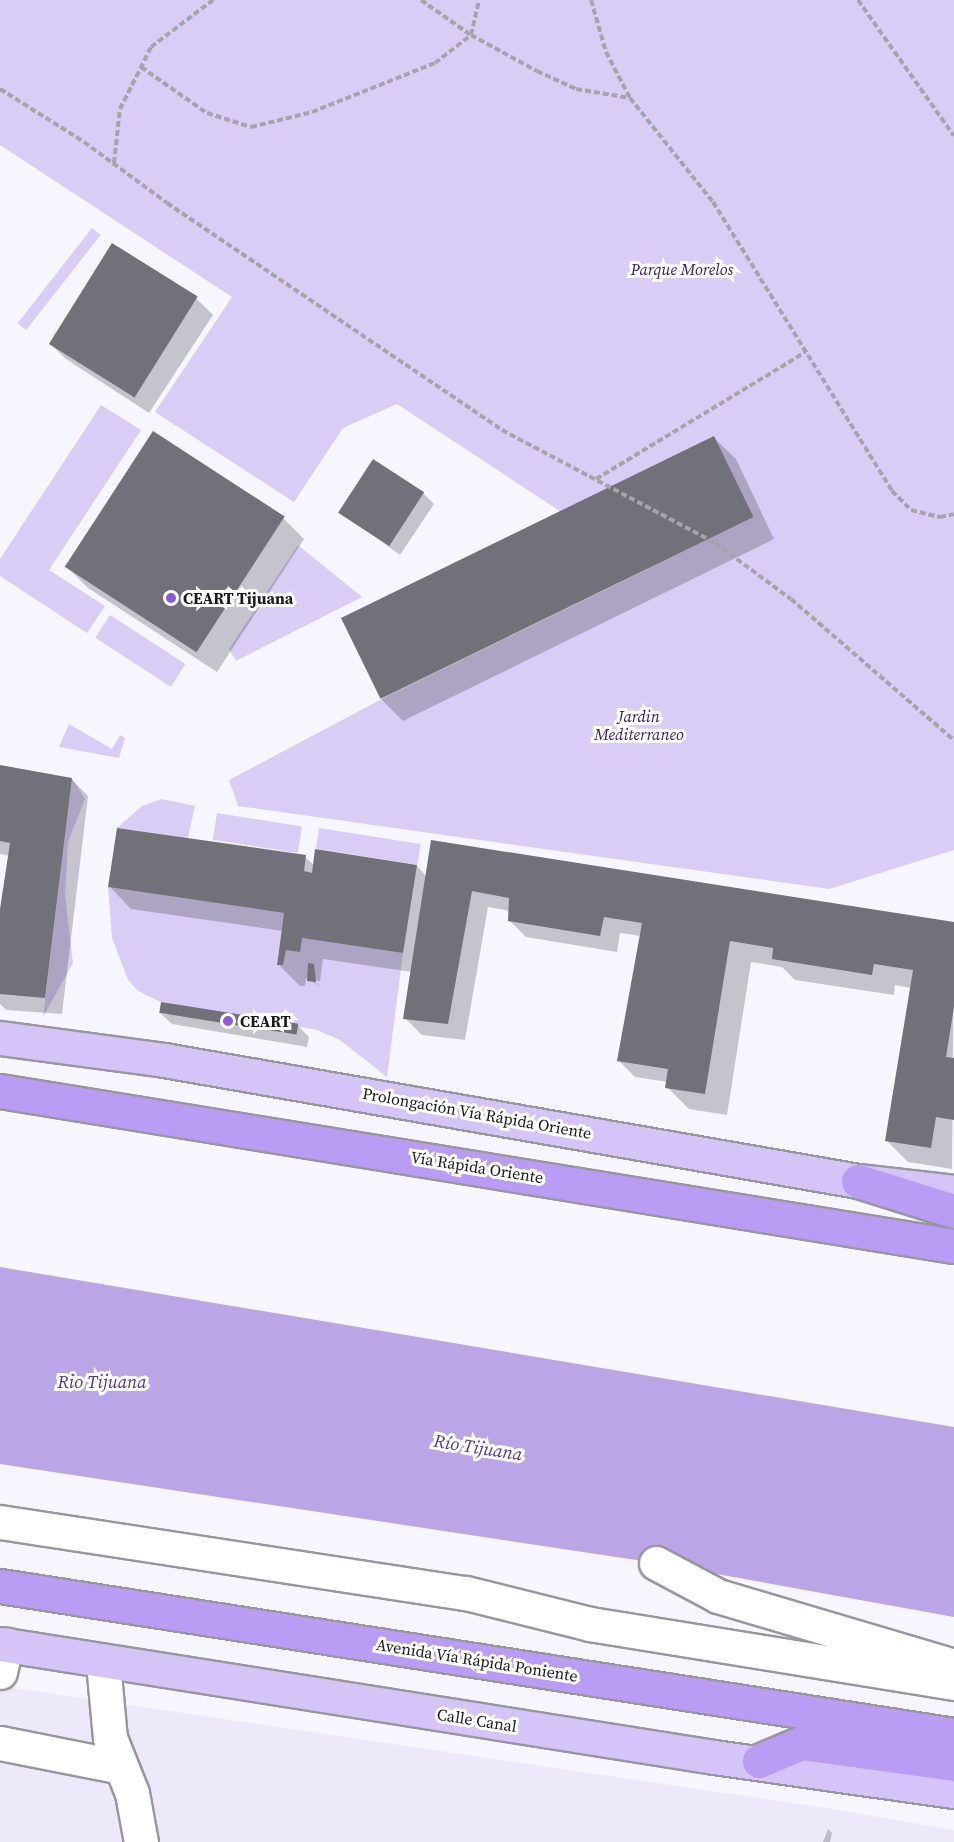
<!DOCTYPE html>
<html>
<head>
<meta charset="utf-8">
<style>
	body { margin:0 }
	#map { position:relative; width:954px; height:1842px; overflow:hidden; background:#f7f5ff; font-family:"Source Serif 4",serif }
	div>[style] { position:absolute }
	.built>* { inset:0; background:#ede8fa }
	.green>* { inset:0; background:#d9cdf5; transform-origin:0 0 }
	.water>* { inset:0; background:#baa6e6 }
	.shadow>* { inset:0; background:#0003 }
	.building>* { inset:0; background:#727079; transform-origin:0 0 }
	.path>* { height:4px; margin-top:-2px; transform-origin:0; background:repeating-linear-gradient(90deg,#a5a4ac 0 6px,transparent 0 9px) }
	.roads { filter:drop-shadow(2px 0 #98969f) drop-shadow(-2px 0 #98969f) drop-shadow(0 2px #98969f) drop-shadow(0 -2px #98969f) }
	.minor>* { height:33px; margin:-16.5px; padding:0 16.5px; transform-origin:16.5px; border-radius:16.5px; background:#fff }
	.major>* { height:33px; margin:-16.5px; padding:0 16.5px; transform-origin:16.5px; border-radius:16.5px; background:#d5c4f8 }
	.highway>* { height:33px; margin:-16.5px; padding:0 16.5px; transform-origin:16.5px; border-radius:16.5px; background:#b99cf3 }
	.dots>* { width:16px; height:16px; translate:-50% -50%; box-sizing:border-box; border:3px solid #fff; border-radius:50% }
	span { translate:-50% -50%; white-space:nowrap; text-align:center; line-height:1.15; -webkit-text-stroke:6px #fff; paint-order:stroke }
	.park-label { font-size:16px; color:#391963; font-style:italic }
	.poi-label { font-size:16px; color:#1a191d; font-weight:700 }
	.left { translate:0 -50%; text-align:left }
	.street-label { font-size:16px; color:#1a191d }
	.water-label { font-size:18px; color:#553884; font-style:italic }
</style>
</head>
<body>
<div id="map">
	<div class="built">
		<i style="clip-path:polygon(0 1686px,826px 1808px,954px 1830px,954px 1842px,0 1842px)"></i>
	</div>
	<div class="green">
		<i style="clip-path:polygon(0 0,954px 0,954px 850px,829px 889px,238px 806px,229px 780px,380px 700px,648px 569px,397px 404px,343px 428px,294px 502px,155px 412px,232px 297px,0 145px)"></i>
		<i style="left:92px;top:228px;width:11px;height:121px;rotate:38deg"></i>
		<i style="clip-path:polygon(101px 405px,141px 430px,49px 570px,105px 606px,87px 633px,0 576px,0 559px)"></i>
		<i style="clip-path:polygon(298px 545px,362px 597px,236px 661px,229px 649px)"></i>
		<i style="left:110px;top:615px;width:90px;height:27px;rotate:33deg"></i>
		<i style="clip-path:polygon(69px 724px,112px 749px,120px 735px,125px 738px,119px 758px,59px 747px)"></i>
		<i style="clip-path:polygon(72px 778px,85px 799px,68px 842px,65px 895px,73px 963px,43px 1017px)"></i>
		<i style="clip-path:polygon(162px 799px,195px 806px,188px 838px,117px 828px,142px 806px)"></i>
		<i style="left:217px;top:813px;width:86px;height:27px;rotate:9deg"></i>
		<i style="left:319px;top:828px;width:103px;height:21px;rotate:9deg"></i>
		<i style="clip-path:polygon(108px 887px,284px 913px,277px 965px,283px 965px,286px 950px,302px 938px,403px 953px,387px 1077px,340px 1040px,317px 1030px,161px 1002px,138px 991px,128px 980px,112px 938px)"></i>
	</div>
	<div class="water">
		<i style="clip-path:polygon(0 1267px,954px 1427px,954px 1617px,656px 1563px,0 1464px)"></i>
	</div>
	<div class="shadow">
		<i style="clip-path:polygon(196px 298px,213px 315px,149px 413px,66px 359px,49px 343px)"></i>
		<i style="clip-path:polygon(714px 438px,736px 459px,774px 539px,403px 721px,381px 699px)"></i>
		<i style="clip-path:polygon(423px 493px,434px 504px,400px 555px,340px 512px)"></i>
		<i style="clip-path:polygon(283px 518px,304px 539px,217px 672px,88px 588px,66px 566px)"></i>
		<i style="clip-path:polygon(0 767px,71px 779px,88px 796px,62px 1014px,6px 1010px,0 1004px,0 919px,10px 856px,0 854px)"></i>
		<i style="clip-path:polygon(305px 857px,315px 866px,417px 866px,427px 877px,954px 923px,952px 1169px,908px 1162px,886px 1140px,911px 988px,895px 985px,894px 995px,795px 980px,782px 967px,751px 962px,727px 1115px,689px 1109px,667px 1087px,668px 1082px,635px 1077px,619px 1061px,641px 936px,620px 933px,617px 952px,526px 937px,509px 920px,510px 911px,488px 907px,465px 1040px,422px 1035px,405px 1018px,412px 972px,323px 959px,320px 981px,312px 980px,321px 987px,306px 978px,305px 986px,300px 986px,278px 964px,283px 931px,131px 909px,110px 887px)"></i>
		<i style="clip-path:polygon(160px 1013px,297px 1025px,309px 1037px,307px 1047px,172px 1024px)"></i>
		<i style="clip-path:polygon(828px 1829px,832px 1833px,830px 1842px,823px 1842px)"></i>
	</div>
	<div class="building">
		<i style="left:112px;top:243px;width:101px;height:119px;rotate:32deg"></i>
		<i style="left:153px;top:431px;width:157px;height:162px;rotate:33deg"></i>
		<i style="left:714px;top:436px;width:90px;height:415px;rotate:64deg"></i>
		<i style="left:373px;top:459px;width:61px;height:64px;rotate:33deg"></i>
		<i style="clip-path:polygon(0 765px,72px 778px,45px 998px,0 994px,0 909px,10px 843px,0 841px)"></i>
		<i style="clip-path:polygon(117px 828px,306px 855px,304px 871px,312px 873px,315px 849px,417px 865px,403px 953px,302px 938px,300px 952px,286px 950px,283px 965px,277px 965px,284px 913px,108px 887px)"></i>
		<i style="clip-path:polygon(431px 840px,954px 922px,954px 1007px,946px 1057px,954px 1058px,954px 1120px,936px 1117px,931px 1148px,885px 1141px,913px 970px,874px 964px,872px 975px,772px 959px,773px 948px,730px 941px,705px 1094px,665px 1088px,668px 1069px,617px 1061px,642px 923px,604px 917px,600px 936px,508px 921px,509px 898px,472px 891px,448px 1024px,403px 1019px)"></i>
		<i style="clip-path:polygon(308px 963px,314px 964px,316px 982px,307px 981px)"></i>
		<i style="left:161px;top:1002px;width:139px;height:11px;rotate:9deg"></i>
	</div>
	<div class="path">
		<i style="left:421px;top:0;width:61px;rotate:35deg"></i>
		<i style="left:471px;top:35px;width:75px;rotate:28.6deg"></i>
		<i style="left:537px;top:71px;width:43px;rotate:24.8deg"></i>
		<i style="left:576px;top:89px;width:55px;rotate:9.5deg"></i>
		<i style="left:591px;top:0;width:54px;rotate:73.9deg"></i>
		<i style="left:606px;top:52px;width:52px;rotate:62.4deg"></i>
		<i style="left:630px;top:98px;width:133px;rotate:51.4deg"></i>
		<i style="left:713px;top:202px;width:340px;rotate:58.2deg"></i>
		<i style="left:892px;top:491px;width:27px;rotate:45deg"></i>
		<i style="left:911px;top:510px;width:30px;rotate:14deg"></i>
		<i style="left:940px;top:517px;width:14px;rotate:-12deg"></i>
		<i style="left:858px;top:0;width:166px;rotate:54.8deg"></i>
		<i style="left:141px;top:67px;width:80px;rotate:34.9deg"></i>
		<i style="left:207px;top:113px;width:46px;rotate:17.7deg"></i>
		<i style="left:251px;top:127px;width:63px;rotate:-13.8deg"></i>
		<i style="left:312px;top:112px;width:132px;rotate:-21.7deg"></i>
		<i style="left:435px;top:63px;width:46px;rotate:-37.9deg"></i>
		<i style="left:471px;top:35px;width:36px;rotate:-77deg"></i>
		<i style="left:0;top:89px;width:99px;rotate:32.2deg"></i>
		<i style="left:84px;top:142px;width:103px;rotate:36.3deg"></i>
		<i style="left:167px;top:203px;width:405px;rotate:34.1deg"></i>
		<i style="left:502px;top:430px;width:241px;rotate:27.9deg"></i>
		<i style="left:715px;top:543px;width:94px;rotate:36.4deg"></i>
		<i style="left:791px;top:599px;width:216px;rotate:40.9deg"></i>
		<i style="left:114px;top:163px;width:54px;rotate:-83.7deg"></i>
		<i style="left:120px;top:109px;width:69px;rotate:-63.4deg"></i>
		<i style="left:151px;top:47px;width:78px;rotate:-37.2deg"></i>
		<i style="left:596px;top:479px;width:245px;rotate:-31.2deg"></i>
	</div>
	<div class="roads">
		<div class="minor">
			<i style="left:0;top:1522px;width:471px;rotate:8.7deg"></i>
			<i style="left:466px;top:1593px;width:128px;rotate:14deg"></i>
			<i style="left:590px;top:1624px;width:369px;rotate:9.2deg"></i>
			<i style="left:656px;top:1563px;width:70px;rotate:28deg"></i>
			<i style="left:718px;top:1596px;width:246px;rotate:16.5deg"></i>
			<i style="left:103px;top:1663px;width:75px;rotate:84.7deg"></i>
			<i style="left:110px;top:1738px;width:59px;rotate:68.2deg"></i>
			<i style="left:132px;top:1793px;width:50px;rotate:79.6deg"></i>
			<i style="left:0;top:1672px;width:28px;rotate:-77deg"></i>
			<i style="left:0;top:1743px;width:123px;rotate:11.2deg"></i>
		</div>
		<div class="major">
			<i style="left:0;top:1038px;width:165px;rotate:7.6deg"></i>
			<i style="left:164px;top:1060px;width:704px;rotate:9.89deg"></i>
			<i style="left:858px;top:1181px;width:97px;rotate:6.5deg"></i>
			<i style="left:0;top:1644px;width:723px;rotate:8.99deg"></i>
			<i style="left:714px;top:1757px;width:242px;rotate:8.1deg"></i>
		</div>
		<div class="highway">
			<i style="left:0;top:1091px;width:967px;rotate:9.23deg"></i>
			<i style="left:858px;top:1181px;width:101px;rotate:17.4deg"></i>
			<i style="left:0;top:1586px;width:966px;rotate:8.88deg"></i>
			<i style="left:759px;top:1761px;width:46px;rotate:-23.2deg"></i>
			<i style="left:801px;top:1743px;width:154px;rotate:7.8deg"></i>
		</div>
	</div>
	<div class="dots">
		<i style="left:171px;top:598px;background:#8a5bd4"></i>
		<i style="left:228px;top:1021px;background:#8a5bd4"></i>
	</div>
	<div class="park-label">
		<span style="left:682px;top:269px">Parque Morelos</span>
		<span style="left:639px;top:725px">Jardin<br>Mediterraneo</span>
	</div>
	<div class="poi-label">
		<span class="left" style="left:183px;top:598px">CEART Tijuana</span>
		<span class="left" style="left:240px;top:1021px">CEART</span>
	</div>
	<div class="street-label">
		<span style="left:477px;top:1113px;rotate:10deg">Prolongación Vía Rápida Oriente</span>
		<span style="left:477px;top:1167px;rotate:9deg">Vía Rápida Oriente</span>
		<span style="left:477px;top:1660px;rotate:9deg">Avenida Vía Rápida Poniente</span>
		<span style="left:477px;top:1720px;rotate:9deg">Calle Canal</span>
	</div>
	<div class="water-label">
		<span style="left:102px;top:1382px">Rio Tijuana</span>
		<span style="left:478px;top:1448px;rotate:9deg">Río Tijuana</span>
	</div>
</div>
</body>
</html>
